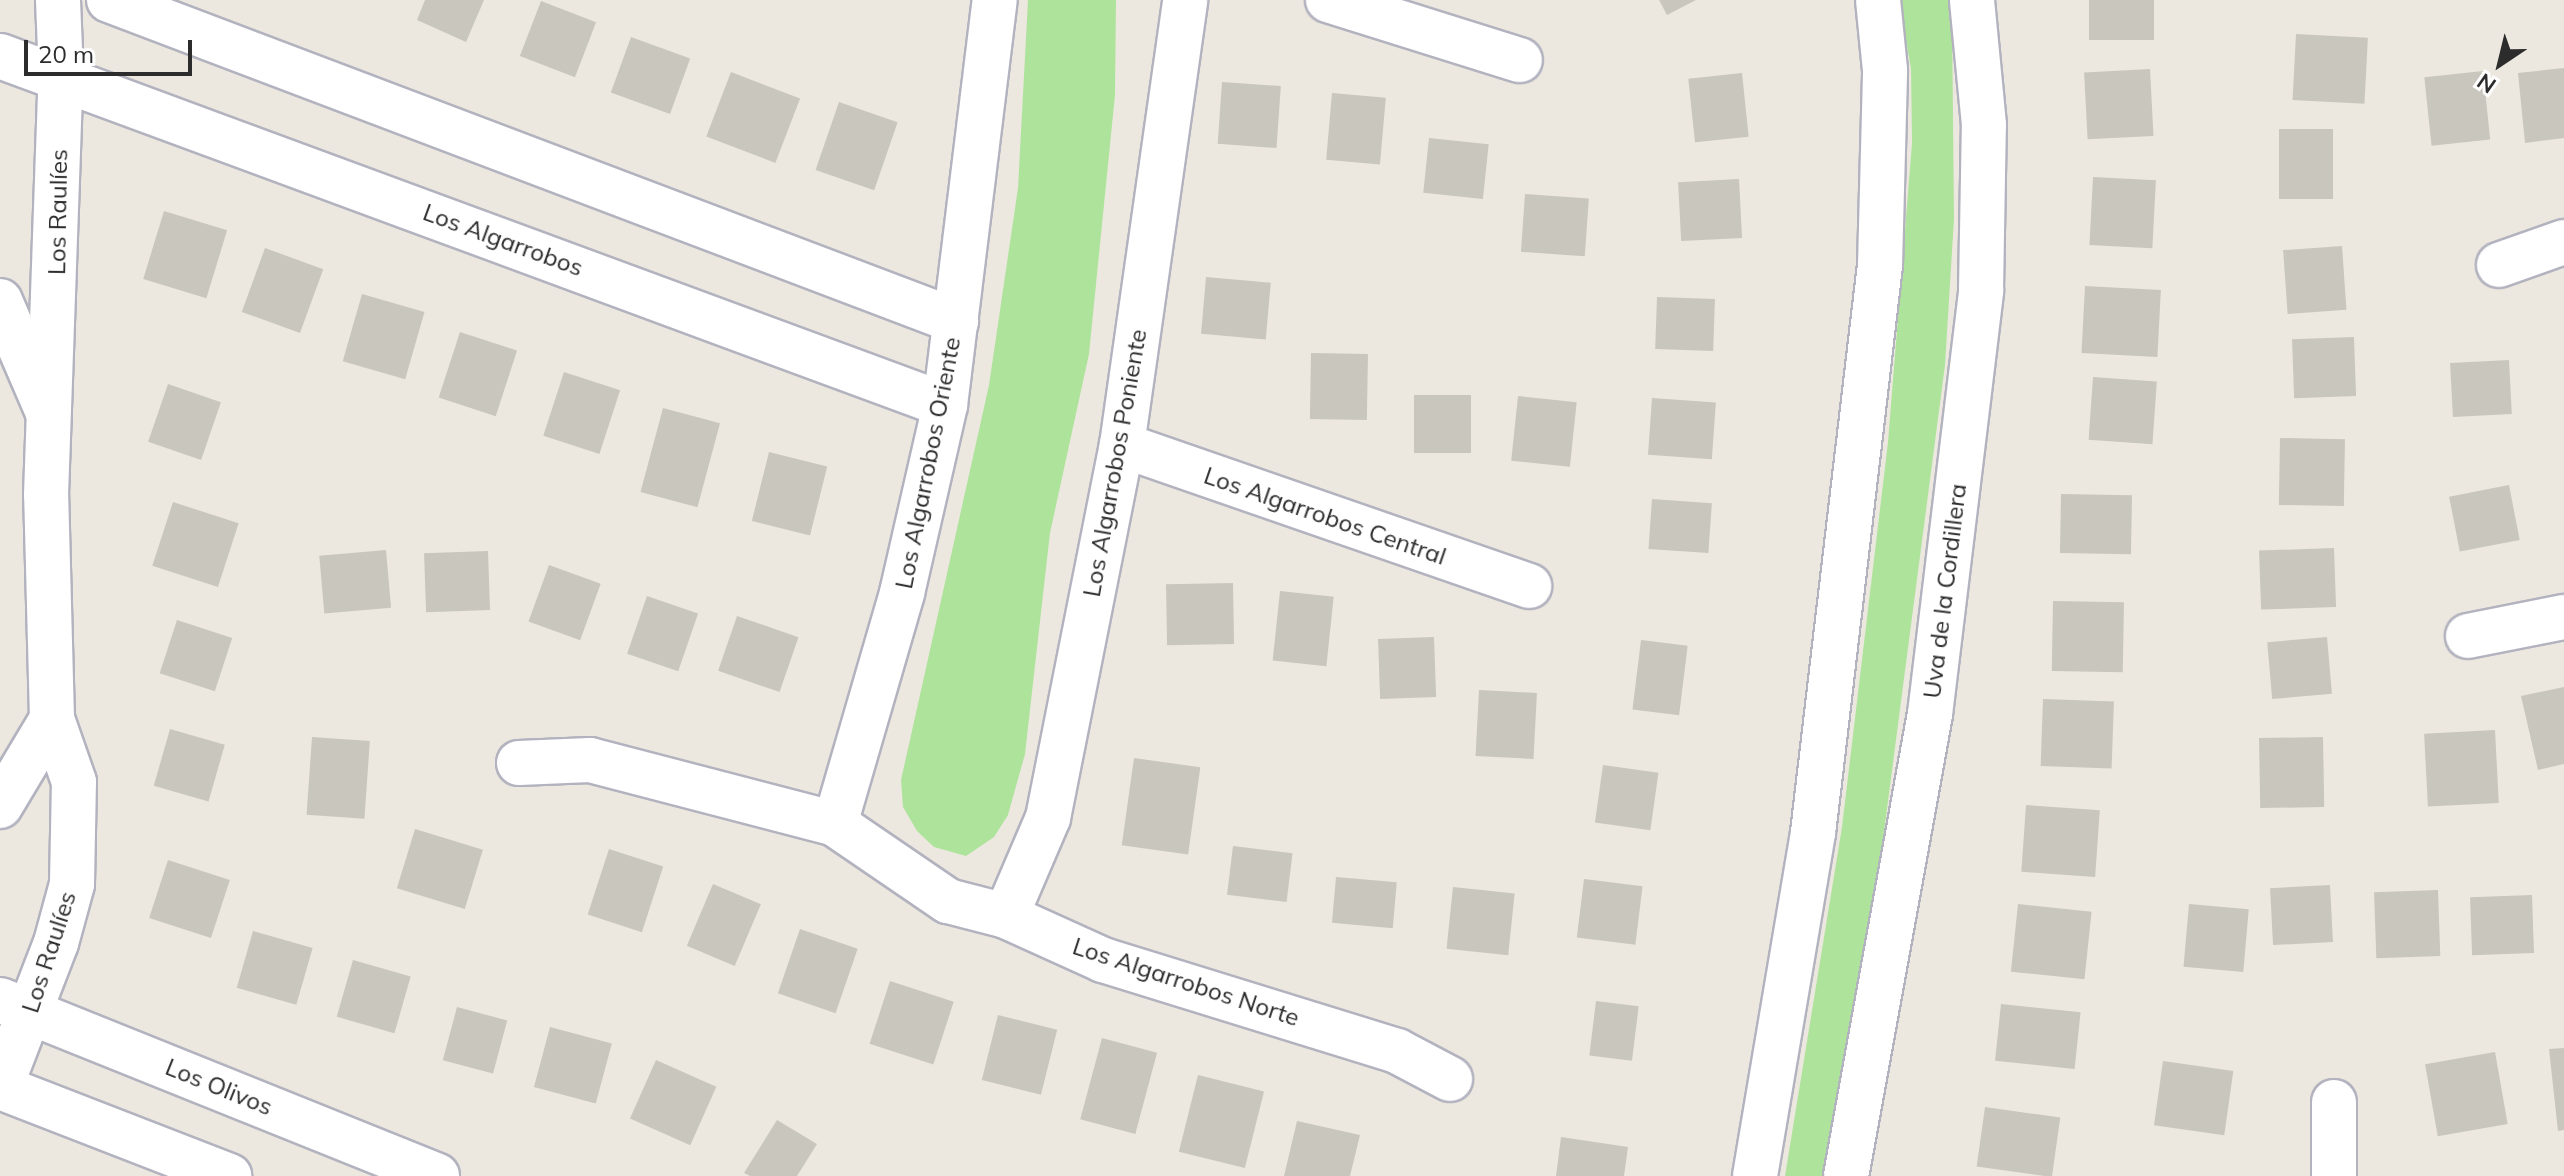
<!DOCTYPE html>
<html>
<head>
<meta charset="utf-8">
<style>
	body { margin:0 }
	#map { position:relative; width:2564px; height:1176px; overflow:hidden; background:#ede8df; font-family:Mulish,sans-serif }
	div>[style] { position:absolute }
	.green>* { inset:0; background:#aee39c }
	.building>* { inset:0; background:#c9c6bd; transform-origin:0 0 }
	.roads { filter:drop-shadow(2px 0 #b2b3bf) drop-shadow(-2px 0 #b2b3bf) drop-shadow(0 2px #b2b3bf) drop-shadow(0 -2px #b2b3bf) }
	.minor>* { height:44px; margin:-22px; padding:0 22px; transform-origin:22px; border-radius:22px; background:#fff }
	span { translate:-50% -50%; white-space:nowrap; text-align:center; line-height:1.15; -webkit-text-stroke:6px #fff; paint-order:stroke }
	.street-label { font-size:24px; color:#2c2c2c }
	.north { position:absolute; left:2460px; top:24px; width:80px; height:80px; -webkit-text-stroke:6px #fff; paint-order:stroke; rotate:215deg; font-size:22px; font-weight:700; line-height:32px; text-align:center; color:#2c2c2c }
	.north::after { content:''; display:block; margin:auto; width:28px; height:36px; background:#2c2c2c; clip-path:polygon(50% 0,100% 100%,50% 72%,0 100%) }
	.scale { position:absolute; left:24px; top:40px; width:168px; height:36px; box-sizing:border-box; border:4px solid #2c2c2c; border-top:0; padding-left:10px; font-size:24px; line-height:28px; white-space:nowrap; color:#2c2c2c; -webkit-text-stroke:6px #fff; paint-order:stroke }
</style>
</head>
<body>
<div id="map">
	<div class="green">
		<i style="clip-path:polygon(1028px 0,1116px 0,1115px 95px,1089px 354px,1050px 533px,1025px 754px,1008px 815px,994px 837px,966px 856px,934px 847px,917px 831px,903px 807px,901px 780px,989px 385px,1018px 188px)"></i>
		<i style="clip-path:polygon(1899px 0,1948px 0,1952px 15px,1954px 219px,1945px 365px,1876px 893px,1829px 1176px,1785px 1176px,1842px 827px,1888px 442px,1912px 143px,1911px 69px)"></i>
	</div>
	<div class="building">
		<i style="clip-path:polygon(425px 0,484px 0,466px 42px,417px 20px)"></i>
		<i style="clip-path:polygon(1659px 0,1696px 0,1667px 15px)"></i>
		<i style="left:2089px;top:0;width:65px;height:40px"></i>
		<i style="left:541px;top:1px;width:59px;height:59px;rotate:21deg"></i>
		<i style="left:2296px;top:34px;width:72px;height:66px;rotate:3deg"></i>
		<i style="left:631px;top:37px;width:63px;height:59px;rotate:20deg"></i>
		<i style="clip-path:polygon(2564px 68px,2564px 138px,2525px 143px,2518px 73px)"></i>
		<i style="left:2150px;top:69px;width:67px;height:66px;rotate:87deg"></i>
		<i style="left:2483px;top:71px;width:69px;height:59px;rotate:84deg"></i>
		<i style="left:731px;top:72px;width:74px;height:69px;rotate:21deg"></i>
		<i style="left:1742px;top:73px;width:64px;height:54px;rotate:84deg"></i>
		<i style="left:1222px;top:82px;width:59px;height:62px;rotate:4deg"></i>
		<i style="left:1332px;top:93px;width:54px;height:67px;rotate:5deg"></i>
		<i style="left:839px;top:102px;width:62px;height:72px;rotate:19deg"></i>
		<i style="left:2279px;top:129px;width:54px;height:70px"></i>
		<i style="left:1429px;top:138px;width:60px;height:55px;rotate:6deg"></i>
		<i style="left:2093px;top:177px;width:63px;height:68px;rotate:3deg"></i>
		<i style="left:1739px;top:179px;width:59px;height:61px;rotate:87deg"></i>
		<i style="left:1525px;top:194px;width:64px;height:58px;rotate:4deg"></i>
		<i style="left:164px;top:211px;width:66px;height:71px;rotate:17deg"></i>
		<i style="left:2342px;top:246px;width:64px;height:59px;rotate:86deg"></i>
		<i style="left:265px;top:248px;width:62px;height:68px;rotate:20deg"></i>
		<i style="left:1206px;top:277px;width:65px;height:57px;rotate:5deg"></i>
		<i style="left:2085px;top:286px;width:76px;height:67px;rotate:3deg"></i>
		<i style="left:362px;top:294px;width:65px;height:70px;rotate:16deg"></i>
		<i style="left:1657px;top:297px;width:58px;height:52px;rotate:2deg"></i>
		<i style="left:460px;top:332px;width:60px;height:69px;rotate:18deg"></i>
		<i style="left:2354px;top:337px;width:59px;height:62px;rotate:88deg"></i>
		<i style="left:1311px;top:353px;width:57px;height:66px;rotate:1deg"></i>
		<i style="left:2509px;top:360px;width:54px;height:59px;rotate:87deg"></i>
		<i style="left:564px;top:372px;width:59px;height:67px;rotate:18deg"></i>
		<i style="left:2093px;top:377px;width:64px;height:63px;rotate:4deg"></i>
		<i style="left:168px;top:384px;width:56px;height:61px;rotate:19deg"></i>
		<i style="left:1414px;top:395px;width:57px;height:58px"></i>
		<i style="left:1518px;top:396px;width:59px;height:65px;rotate:6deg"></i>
		<i style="left:1652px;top:398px;width:64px;height:57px;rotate:4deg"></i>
		<i style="left:663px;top:408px;width:59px;height:87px;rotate:15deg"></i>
		<i style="left:2280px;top:438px;width:65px;height:67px;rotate:1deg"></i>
		<i style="left:769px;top:452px;width:60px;height:71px;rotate:14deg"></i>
		<i style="left:2509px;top:485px;width:56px;height:61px;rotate:79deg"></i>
		<i style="left:2061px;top:494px;width:71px;height:59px;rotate:1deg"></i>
		<i style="left:1652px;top:499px;width:60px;height:50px;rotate:4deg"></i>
		<i style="left:173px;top:502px;width:69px;height:67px;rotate:18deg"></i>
		<i style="left:2334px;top:548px;width:59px;height:75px;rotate:88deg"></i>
		<i style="left:386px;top:550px;width:58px;height:67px;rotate:85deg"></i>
		<i style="left:488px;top:551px;width:59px;height:64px;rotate:88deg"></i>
		<i style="left:549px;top:565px;width:55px;height:60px;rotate:20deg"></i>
		<i style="left:1233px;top:583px;width:61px;height:67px;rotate:89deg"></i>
		<i style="left:1280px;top:591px;width:54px;height:70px;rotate:6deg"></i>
		<i style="left:647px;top:596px;width:54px;height:61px;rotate:19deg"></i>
		<i style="left:2053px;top:601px;width:71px;height:70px;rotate:1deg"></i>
		<i style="left:737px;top:616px;width:65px;height:58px;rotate:19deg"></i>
		<i style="left:177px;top:620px;width:58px;height:56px;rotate:18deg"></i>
		<i style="left:1434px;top:637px;width:60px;height:56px;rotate:88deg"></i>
		<i style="left:2327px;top:637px;width:57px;height:60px;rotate:85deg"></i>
		<i style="left:1641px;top:640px;width:47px;height:70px;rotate:7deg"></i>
		<i style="clip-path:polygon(2564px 687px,2564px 764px,2538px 770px,2521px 696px)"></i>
		<i style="left:1479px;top:690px;width:58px;height:66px;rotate:3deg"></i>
		<i style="left:2043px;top:699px;width:71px;height:67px;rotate:2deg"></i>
		<i style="left:170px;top:729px;width:57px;height:59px;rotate:16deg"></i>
		<i style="left:2495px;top:730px;width:73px;height:71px;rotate:87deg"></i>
		<i style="left:312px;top:737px;width:58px;height:78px;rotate:4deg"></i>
		<i style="left:2323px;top:737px;width:70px;height:64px;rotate:89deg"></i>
		<i style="left:1134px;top:758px;width:67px;height:88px;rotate:8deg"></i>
		<i style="left:1603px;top:765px;width:56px;height:58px;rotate:8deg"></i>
		<i style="left:2026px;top:805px;width:74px;height:67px;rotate:4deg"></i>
		<i style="left:415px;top:829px;width:71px;height:62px;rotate:17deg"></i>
		<i style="left:1233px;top:846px;width:60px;height:49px;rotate:7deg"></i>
		<i style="left:609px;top:849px;width:57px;height:69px;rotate:18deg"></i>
		<i style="left:168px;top:860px;width:65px;height:61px;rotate:18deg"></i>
		<i style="left:1336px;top:877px;width:61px;height:46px;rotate:5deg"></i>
		<i style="left:1584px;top:879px;width:59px;height:59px;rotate:7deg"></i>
		<i style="left:713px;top:884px;width:52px;height:67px;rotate:23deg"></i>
		<i style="left:2330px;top:885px;width:57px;height:60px;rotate:87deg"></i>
		<i style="left:1453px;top:887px;width:62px;height:62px;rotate:6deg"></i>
		<i style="left:2438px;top:890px;width:66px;height:64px;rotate:88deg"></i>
		<i style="left:2532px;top:895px;width:58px;height:62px;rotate:88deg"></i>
		<i style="left:2018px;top:904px;width:74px;height:68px;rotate:6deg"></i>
		<i style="left:2189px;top:904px;width:60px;height:63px;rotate:5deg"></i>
		<i style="left:800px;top:929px;width:61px;height:68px;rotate:19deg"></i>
		<i style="left:253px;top:931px;width:62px;height:59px;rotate:16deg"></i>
		<i style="left:353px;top:960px;width:60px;height:59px;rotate:16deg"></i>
		<i style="left:890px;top:981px;width:67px;height:66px;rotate:18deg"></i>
		<i style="left:1596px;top:1001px;width:43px;height:55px;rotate:7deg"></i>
		<i style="left:2001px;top:1004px;width:80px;height:57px;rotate:6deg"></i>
		<i style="left:457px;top:1007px;width:52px;height:55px;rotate:15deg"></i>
		<i style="left:998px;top:1015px;width:61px;height:67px;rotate:14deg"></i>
		<i style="left:550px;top:1027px;width:64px;height:62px;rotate:15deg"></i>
		<i style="left:1102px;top:1038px;width:57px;height:84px;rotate:15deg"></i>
		<i style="clip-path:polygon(2564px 1048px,2564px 1130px,2558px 1131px,2549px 1049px)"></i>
		<i style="left:2495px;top:1052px;width:73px;height:71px;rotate:80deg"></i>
		<i style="left:656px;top:1060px;width:66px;height:64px;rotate:24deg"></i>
		<i style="left:2163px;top:1061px;width:71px;height:65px;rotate:8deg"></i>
		<i style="left:1198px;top:1075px;width:68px;height:79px;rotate:14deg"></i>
		<i style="left:1985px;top:1107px;width:76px;height:60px;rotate:8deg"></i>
		<i style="clip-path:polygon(777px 1120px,817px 1144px,797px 1176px,750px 1176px,744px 1173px)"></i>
		<i style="clip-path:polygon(1297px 1121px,1360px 1135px,1350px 1176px,1284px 1176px)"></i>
		<i style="clip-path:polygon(1561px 1137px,1628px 1147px,1624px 1176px,1556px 1176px)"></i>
	</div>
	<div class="roads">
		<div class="minor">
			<i style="left:109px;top:0;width:906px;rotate:20.76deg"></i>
			<i style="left:1328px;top:0;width:201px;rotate:17.4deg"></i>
			<i style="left:0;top:56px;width:1007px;rotate:20.27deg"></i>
			<i style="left:2499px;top:265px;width:69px;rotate:-19.5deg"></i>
			<i style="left:0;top:301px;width:119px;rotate:66.7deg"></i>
			<i style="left:1122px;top:445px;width:431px;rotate:19.1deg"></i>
			<i style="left:2468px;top:636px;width:98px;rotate:-11.2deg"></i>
			<i style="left:519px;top:763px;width:71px;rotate:-2.4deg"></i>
			<i style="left:590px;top:760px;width:253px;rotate:14.6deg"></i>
			<i style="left:835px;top:824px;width:137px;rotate:34.3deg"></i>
			<i style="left:948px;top:901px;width:60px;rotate:14.5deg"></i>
			<i style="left:1006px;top:916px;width:107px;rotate:24.4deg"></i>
			<i style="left:1103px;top:960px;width:308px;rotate:17.2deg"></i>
			<i style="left:1397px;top:1051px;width:60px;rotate:27.8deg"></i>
			<i style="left:0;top:806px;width:101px;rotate:-59.1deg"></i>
			<i style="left:835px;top:824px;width:241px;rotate:-73.8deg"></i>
			<i style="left:902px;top:593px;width:193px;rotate:-77.1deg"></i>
			<i style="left:945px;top:405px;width:408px;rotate:-83deg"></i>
			<i style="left:1006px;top:916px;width:107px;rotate:-66.8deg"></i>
			<i style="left:1048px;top:818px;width:380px;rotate:-78.8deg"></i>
			<i style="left:1122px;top:445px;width:449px;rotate:-81.9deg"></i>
			<i style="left:0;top:1000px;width:471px;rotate:21.9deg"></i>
			<i style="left:0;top:1087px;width:246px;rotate:21.2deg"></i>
			<i style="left:0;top:1088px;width:155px;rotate:-68.9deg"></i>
			<i style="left:56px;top:943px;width:61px;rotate:-74.8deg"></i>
			<i style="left:72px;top:884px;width:102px;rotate:-88.9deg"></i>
			<i style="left:74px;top:782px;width:67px;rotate:-109.2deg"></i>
			<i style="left:52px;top:719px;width:224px;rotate:-91.5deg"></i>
			<i style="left:46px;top:495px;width:420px;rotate:-88deg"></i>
			<i style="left:61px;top:75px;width:75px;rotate:-92.3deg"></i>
			<i style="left:1755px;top:1176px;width:348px;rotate:-80.4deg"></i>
			<i style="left:1813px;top:833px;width:572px;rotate:-83.27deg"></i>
			<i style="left:1880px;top:265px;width:195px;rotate:-88.5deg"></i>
			<i style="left:1885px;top:70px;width:70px;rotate:-95.7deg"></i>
			<i style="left:1846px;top:1176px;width:470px;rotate:-79.7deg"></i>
			<i style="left:1930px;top:714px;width:427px;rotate:-83.1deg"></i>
			<i style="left:1981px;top:290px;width:165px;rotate:-89deg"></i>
			<i style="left:1984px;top:125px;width:126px;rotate:-95.5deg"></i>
			<i style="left:2334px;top:1176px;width:74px;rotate:-90deg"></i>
		</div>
	</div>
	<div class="street-label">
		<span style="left:58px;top:212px;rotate:-89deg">Los Raulíes</span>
		<span style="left:503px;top:240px;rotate:20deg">Los Algarrobos</span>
		<span style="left:928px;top:463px;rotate:-79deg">Los Algarrobos Oriente</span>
		<span style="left:1115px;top:463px;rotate:-80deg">Los Algarrobos Poniente</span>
		<span style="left:1325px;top:516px;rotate:19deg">Los Algarrobos Central</span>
		<span style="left:1945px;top:591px;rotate:-83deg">Uva de la Cordillera</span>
		<span style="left:49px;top:952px;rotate:-72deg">Los Raulíes</span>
		<span style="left:1186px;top:982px;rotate:18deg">Los Algarrobos Norte</span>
		<span style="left:219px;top:1087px;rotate:22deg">Los Olivos</span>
	</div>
	<div class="north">N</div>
	<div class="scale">20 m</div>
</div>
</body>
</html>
